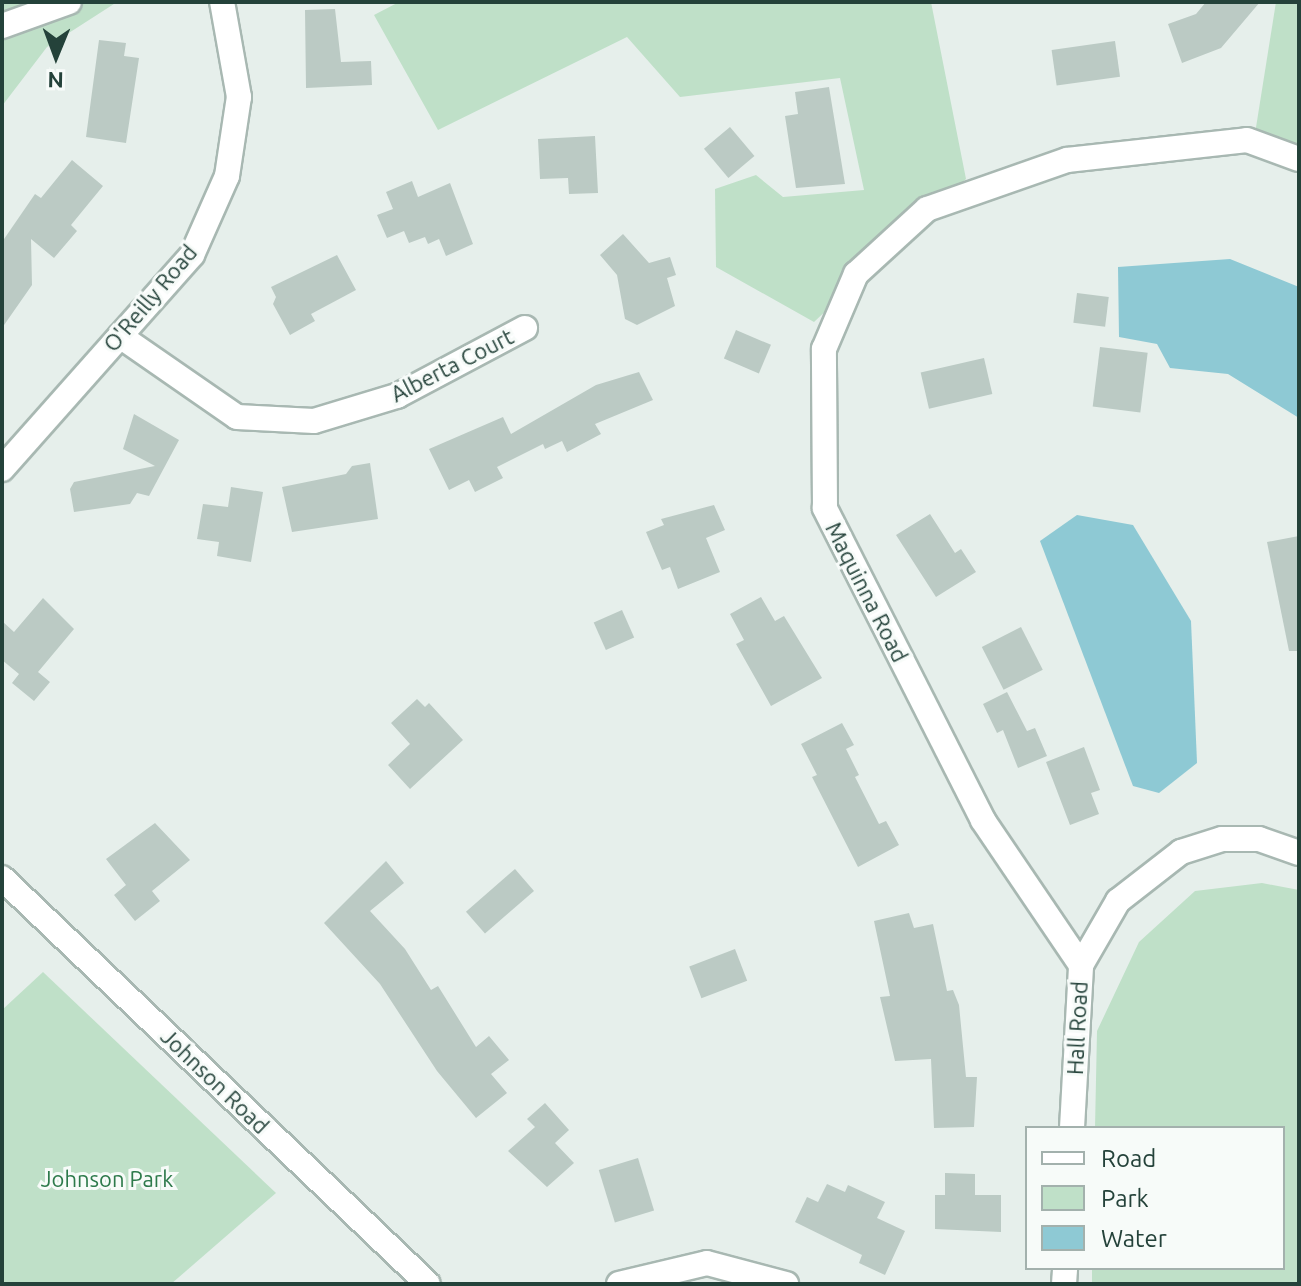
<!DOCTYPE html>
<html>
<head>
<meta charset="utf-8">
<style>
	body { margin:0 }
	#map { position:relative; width:1301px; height:1286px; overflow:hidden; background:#e6efeb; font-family:Ubuntu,sans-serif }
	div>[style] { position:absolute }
	.green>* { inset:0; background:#bfe0c8 }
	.water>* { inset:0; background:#8ec9d4 }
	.building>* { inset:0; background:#bbcac4; transform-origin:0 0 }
	.roads { filter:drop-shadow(2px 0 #a8b8b2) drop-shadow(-2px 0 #a8b8b2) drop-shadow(0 2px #a8b8b2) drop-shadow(0 -2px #a8b8b2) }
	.minor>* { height:24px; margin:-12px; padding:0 12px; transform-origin:12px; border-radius:12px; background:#fff }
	span { translate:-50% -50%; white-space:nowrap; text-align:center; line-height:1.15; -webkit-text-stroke:6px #f7fbf9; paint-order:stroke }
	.street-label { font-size:22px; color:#24423a }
	.park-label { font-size:22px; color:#2d7a4b }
	.frame { position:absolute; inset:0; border:4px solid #24423a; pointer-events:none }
	.legend { position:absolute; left:1025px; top:1126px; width:260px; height:144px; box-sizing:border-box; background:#f7fbf9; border:2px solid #a3b1ad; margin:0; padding:10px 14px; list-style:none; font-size:24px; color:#24423a }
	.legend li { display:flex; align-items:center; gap:16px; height:40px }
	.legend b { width:40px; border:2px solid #a3b1ad }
	.north { position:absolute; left:16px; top:16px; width:80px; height:80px; -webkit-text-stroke:6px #f7fbf9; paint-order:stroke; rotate:181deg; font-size:22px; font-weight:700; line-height:32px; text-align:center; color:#24423a }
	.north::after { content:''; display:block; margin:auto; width:28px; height:36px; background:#24423a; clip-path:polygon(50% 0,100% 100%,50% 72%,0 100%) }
</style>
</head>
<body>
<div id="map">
	<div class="green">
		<i style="clip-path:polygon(2px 2px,117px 2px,47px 47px,2px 106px)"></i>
		<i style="clip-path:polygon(399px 2px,931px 2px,966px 179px,814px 322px,716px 267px,715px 189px,756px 175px,783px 197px,864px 190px,840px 78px,680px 97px,627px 37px,438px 130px,374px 15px)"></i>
		<i style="clip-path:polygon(1276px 2px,1299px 2px,1299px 159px,1254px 140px)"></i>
		<i style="clip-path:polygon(1262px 883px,1299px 890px,1299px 1284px,1092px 1284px,1092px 1268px,1283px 1268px,1283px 1128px,1095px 1128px,1097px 1031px,1139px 942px,1195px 891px)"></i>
		<i style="clip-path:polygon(43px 972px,276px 1193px,171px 1284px,2px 1284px,2px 1010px)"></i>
	</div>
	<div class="water">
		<i style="clip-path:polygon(1230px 259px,1299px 287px,1299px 418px,1228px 374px,1170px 368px,1157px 344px,1119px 337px,1118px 267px)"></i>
		<i style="clip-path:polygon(1077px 515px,1133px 525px,1191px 621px,1197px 763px,1159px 793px,1133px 786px,1040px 541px)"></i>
	</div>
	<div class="building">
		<i style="clip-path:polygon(1206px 2px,1260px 2px,1221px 48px,1182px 63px,1168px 24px,1196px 14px)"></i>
		<i style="clip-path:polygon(335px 9px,341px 62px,371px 61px,372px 85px,306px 88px,305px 10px)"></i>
		<i style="clip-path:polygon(99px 40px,126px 43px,124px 56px,139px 58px,126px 143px,86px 137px)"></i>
		<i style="left:1115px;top:41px;width:36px;height:64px;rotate:82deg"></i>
		<i style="clip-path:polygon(829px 87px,845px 184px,796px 188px,785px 116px,798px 114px,795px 92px)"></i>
		<i style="left:730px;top:127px;width:38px;height:34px;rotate:50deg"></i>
		<i style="clip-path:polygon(595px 136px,598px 193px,569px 194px,568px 178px,540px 179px,538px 139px)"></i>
		<i style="clip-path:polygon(72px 160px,103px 186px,71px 225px,77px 231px,54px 258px,31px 239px,32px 285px,2px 328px,2px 242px,35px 194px,41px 198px)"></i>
		<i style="clip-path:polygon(412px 181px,418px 197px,450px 183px,473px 244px,446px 256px,439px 239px,428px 244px,425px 237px,409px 243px,404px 231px,387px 238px,377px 215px,393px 209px,386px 192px)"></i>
		<i style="clip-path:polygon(623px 234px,649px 263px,670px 257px,676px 275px,667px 278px,675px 306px,637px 325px,625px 319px,617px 275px,600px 255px)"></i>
		<i style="clip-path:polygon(337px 255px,356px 290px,311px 314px,315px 321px,290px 335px,273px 304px,276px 297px,271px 287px)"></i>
		<i style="left:1077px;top:293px;width:32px;height:30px;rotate:7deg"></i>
		<i style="left:736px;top:330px;width:38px;height:31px;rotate:23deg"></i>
		<i style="left:1100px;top:347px;width:48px;height:60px;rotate:7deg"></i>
		<i style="left:984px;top:358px;width:37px;height:65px;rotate:77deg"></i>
		<i style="clip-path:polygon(639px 372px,653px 400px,595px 424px,601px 434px,567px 452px,562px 441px,545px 449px,543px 444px,497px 467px,503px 478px,475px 492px,469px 480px,449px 490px,429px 449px,503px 417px,511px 434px,596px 385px)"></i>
		<i style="clip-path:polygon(134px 414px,179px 440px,149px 496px,137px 493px,130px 504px,74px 512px,70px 489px,74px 482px,155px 466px,123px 449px)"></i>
		<i style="clip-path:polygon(370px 463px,378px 519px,292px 532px,282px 487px,346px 474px,352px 466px)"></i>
		<i style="clip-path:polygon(231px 487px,263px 492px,251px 562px,217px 556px,219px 542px,197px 539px,203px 504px,228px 507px)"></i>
		<i style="clip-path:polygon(714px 505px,725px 530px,706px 538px,720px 572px,678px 589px,670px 567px,662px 570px,646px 532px,664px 525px,661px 519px)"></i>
		<i style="clip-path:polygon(930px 514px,955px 553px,961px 549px,976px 572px,936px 597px,896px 535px)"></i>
		<i style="clip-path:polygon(1299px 536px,1299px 651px,1289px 651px,1267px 542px)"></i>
		<i style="clip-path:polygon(761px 597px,775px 621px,784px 616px,822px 678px,771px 706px,736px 644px,744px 640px,730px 614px)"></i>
		<i style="clip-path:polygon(43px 598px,74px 629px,38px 672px,50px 682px,34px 701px,12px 683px,19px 674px,2px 660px,2px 621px,14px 632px)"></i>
		<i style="left:622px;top:610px;width:30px;height:31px;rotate:66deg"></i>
		<i style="left:1021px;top:627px;width:48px;height:44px;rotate:63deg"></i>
		<i style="clip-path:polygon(1007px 692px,1027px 731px,1035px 728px,1047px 756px,1018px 768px,1003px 730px,997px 733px,983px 704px)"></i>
		<i style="clip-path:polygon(417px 699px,425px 707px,429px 703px,463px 740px,410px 789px,388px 765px,410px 744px,391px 723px)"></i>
		<i style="clip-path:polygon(842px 723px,854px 745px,846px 749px,859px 775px,855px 777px,879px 824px,886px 821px,899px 845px,858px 867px,812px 777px,817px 775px,801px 744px)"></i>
		<i style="clip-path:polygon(1084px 747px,1100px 790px,1091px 793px,1099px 814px,1070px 825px,1046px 762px)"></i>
		<i style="clip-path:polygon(155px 823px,190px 860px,152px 891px,160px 901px,135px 921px,114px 895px,126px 885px,106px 859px)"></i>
		<i style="clip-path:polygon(386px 861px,404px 883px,370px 911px,405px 949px,431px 990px,438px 986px,476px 1047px,489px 1036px,509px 1060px,491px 1074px,507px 1093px,476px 1118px,437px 1071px,380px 984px,324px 923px)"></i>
		<i style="left:515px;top:869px;width:29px;height:65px;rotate:49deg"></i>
		<i style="clip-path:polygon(909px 913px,914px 928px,933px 924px,947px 991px,953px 990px,959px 1005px,966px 1077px,977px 1077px,974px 1127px,934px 1128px,931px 1059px,895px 1061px,880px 997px,890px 996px,874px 921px)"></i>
		<i style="left:735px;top:949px;width:34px;height:49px;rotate:69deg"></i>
		<i style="clip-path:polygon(545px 1103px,569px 1130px,555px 1143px,574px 1163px,547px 1187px,508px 1151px,535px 1127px,527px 1119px)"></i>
		<i style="left:638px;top:1158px;width:55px;height:41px;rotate:73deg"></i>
		<i style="clip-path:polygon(945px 1173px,975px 1174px,975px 1195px,1001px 1195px,1001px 1232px,935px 1229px,935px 1195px,945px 1195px)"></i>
		<i style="clip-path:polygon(827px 1184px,845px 1192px,848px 1185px,885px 1202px,877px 1218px,905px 1231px,885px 1275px,859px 1263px,862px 1255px,795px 1222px,807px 1197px,818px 1202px)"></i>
	</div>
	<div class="roads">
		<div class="minor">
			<i style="left:2px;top:26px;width:71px;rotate:-19.7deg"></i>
			<i style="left:120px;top:336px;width:142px;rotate:34.7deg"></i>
			<i style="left:237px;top:417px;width:77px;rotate:3deg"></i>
			<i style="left:314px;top:421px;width:87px;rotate:-16.8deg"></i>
			<i style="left:397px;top:396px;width:145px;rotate:-28deg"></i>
			<i style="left:2px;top:469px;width:286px;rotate:-48.4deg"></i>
			<i style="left:192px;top:255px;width:86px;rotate:-66.1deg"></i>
			<i style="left:227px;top:176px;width:80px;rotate:-81.4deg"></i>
			<i style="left:239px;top:97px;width:97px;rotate:-100.1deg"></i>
			<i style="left:2px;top:878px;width:588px;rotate:43.62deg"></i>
			<i style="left:1081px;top:965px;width:175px;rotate:-124.1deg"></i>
			<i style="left:983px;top:820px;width:350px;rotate:-116.9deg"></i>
			<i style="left:825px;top:508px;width:159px;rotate:-90.4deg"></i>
			<i style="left:824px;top:349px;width:82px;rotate:-66.9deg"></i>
			<i style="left:856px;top:274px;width:96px;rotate:-42.5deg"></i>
			<i style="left:927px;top:209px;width:148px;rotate:-19.3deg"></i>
			<i style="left:1067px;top:160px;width:181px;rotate:-6.3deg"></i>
			<i style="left:1247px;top:140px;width:55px;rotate:20.1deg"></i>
			<i style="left:1072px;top:1128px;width:163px;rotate:-86.8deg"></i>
			<i style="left:1081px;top:965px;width:74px;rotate:-60deg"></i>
			<i style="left:1118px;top:901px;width:80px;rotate:-37.9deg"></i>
			<i style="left:1181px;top:852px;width:43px;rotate:-17.6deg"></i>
			<i style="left:1222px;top:839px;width:37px"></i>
			<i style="left:1259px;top:839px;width:42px;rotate:19.3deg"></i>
			<i style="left:619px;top:1284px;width:90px;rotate:-13.4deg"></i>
			<i style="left:707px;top:1263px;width:82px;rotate:14.9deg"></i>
			<i style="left:1064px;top:1284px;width:16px;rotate:-86deg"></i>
		</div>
	</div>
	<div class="street-label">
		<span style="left:150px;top:298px;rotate:-50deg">O'Reilly Road</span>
		<span style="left:452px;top:365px;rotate:-27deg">Alberta Court</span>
		<span style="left:867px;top:592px;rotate:63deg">Maquinna Road</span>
		<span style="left:1077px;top:1028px;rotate:-87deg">Hall Road</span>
		<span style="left:215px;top:1081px;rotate:44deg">Johnson Road</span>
	</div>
	<div class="park-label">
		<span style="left:107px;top:1179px">Johnson Park</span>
	</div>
	<div class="frame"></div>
	<ul class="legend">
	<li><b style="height:10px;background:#fff"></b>Road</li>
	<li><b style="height:22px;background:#bfe0c8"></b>Park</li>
	<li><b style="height:22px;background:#8ec9d4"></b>Water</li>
	</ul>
	<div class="north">N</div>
</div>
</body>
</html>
